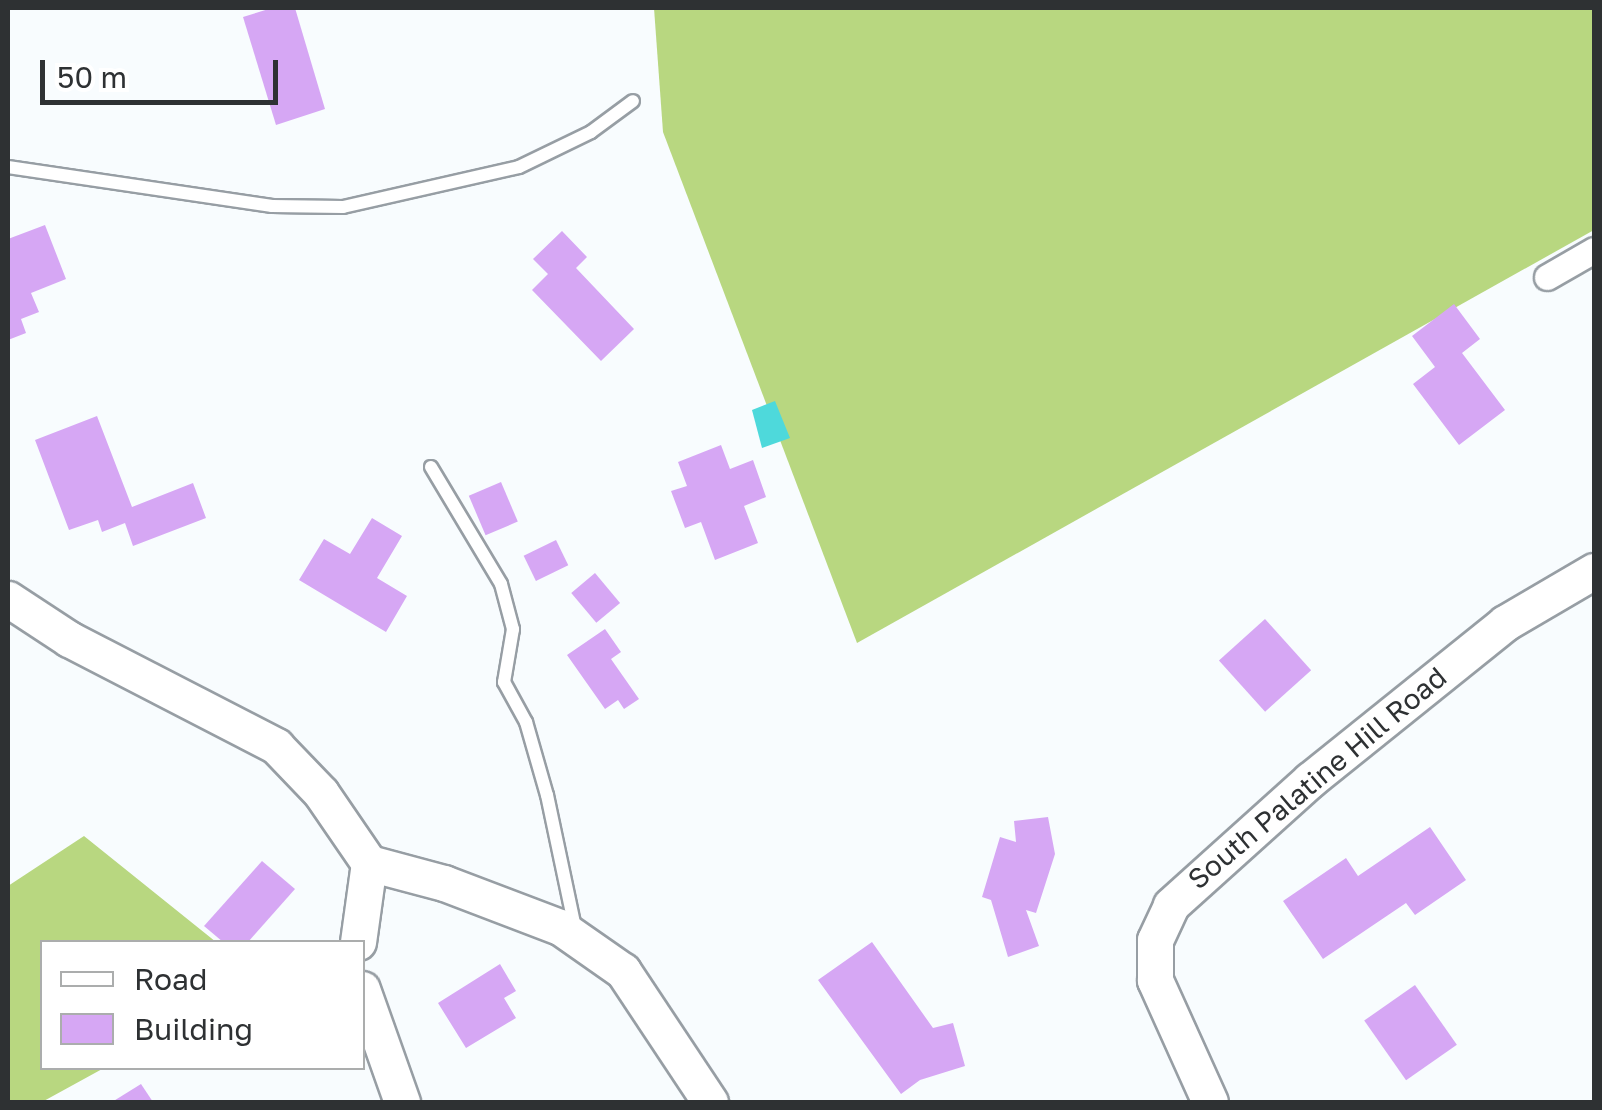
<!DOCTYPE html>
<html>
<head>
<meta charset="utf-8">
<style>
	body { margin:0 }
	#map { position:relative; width:1602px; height:1110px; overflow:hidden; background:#f8fcfe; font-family:"Golos Text",sans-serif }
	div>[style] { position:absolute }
	.forest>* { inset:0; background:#b8d780 }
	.water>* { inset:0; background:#4ed9db }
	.building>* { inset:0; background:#d6a7f4; transform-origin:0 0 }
	.roads { filter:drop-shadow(2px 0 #979ea4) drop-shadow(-2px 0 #979ea4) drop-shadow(0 2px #979ea4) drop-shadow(0 -2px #979ea4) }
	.lane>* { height:12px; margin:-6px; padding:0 6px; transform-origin:6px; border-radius:6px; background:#fff }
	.street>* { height:25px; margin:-12.5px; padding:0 12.5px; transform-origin:12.5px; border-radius:12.5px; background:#fff }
	.secondary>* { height:35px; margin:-17.5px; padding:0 17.5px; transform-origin:17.5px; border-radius:17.5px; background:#fff }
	span { translate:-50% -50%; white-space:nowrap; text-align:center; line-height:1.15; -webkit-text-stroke:8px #fff; paint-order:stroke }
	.street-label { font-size:28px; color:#2e3133 }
	.frame { position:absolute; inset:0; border:10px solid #2e3133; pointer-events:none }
	.legend { position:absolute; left:40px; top:940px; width:325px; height:130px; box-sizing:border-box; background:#fff; border:2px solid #abadad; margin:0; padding:12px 18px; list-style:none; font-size:30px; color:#2e3133 }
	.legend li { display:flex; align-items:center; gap:20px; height:50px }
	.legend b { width:50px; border:2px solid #abadad }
	.scale { position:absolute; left:40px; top:60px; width:238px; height:45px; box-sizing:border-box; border:5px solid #2e3133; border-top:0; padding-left:12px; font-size:30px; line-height:35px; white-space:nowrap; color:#2e3133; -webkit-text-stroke:8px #fff; paint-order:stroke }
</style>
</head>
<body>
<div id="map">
	<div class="forest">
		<i style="clip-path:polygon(654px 8px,1594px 8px,1594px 230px,857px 643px,663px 132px)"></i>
		<i style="clip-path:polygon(84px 836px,216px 942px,42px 942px,42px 1068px,104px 1068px,42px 1102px,8px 1102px,8px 886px)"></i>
	</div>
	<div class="water">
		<i style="clip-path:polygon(775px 401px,790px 438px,762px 448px,752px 410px)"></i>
	</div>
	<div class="building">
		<i style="clip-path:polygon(272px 8px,295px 8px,325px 109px,276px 125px,243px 17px)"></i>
		<i style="clip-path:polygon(45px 225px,66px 279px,31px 293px,39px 312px,21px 319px,26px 333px,8px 340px,8px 239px)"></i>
		<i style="clip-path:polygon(562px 231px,587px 257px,576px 268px,634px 329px,601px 361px,532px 290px,548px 274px,533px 259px)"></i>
		<i style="clip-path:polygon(1454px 304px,1480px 339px,1462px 353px,1505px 410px,1459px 445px,1413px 384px,1435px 367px,1412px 336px)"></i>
		<i style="clip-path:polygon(97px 416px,132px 507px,193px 483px,206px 518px,133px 546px,125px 523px,102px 532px,98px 520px,69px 530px,35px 440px)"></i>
		<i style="clip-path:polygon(721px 445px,730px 469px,753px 460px,766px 497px,744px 506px,758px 543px,715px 560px,701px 522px,685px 528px,671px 491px,687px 486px,678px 462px)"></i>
		<i style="left:501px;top:482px;width:43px;height:35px;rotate:67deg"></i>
		<i style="clip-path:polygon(372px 518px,402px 536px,377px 578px,407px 596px,386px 632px,299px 580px,324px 539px,350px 554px)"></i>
		<i style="left:556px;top:540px;width:28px;height:36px;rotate:64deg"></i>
		<i style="left:595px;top:573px;width:39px;height:31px;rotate:50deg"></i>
		<i style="left:1265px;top:619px;width:69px;height:62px;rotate:48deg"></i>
		<i style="clip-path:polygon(605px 629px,621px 652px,611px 659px,639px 699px,624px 709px,618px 700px,605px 709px,567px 655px)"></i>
		<i style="clip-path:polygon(1048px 817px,1055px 854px,1036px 913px,1026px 910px,1039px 946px,1008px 957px,991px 900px,982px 897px,1000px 837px,1016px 842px,1014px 821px)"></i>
		<i style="clip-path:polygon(1430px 827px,1466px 880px,1415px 915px,1406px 903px,1323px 959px,1283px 901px,1346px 858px,1358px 876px)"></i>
		<i style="clip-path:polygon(262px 861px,295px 889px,248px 942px,223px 942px,204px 926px)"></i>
		<i style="clip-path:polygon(872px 942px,933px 1028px,953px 1023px,965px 1066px,920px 1080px,901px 1094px,818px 980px)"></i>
		<i style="clip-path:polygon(500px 964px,516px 991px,504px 998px,516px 1018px,466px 1048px,438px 1003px)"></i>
		<i style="left:1415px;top:985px;width:73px;height:62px;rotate:55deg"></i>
		<i style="clip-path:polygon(141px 1084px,153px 1102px,112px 1102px)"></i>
	</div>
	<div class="roads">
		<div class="lane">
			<i style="left:8px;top:167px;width:267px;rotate:8.4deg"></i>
			<i style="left:272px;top:206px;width:71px;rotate:0.8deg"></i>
			<i style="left:343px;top:207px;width:180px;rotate:-12.8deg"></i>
			<i style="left:519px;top:167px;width:80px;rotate:-25.9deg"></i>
			<i style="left:591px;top:132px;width:52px;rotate:-36.4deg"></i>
			<i style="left:431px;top:467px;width:136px;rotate:59.1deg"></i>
			<i style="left:501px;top:584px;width:47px;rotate:75.1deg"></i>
			<i style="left:513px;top:629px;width:54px;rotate:99.6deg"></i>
			<i style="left:504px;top:682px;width:46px;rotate:61.2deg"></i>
			<i style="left:526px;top:722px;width:76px;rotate:74deg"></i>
			<i style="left:547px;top:795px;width:136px;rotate:78.1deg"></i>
		</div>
		<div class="street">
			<i style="left:1547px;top:277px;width:54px;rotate:-29.9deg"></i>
		</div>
		<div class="secondary">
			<i style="left:8px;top:599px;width:73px;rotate:33.3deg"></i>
			<i style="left:69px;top:639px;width:233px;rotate:27.3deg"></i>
			<i style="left:276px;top:746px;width:65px;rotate:46.2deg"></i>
			<i style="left:321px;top:793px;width:85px;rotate:55.6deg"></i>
			<i style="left:358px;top:942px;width:80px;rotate:-82.1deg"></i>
			<i style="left:369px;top:863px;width:78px;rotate:14.9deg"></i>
			<i style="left:444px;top:883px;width:124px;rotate:20.8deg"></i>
			<i style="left:560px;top:927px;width:77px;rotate:34.9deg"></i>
			<i style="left:623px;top:971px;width:157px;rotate:56.4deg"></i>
			<i style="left:362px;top:989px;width:120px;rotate:70.5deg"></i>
			<i style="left:1210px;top:1102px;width:134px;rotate:-114.3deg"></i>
			<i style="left:1155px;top:980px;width:40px;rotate:-90deg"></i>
			<i style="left:1155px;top:940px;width:38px;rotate:-65deg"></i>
			<i style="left:1171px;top:905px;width:187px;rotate:-42deg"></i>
			<i style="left:1310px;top:780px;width:250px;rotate:-38.8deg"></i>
			<i style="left:1505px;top:623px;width:103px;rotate:-30.3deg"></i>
		</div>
	</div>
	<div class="street-label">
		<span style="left:1317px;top:778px;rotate:-40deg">South Palatine Hill Road</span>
	</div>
	<div class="frame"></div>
	<ul class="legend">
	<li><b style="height:12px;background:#fff"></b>Road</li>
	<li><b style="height:28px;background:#d6a7f4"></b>Building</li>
	</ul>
	<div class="scale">50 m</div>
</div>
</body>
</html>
